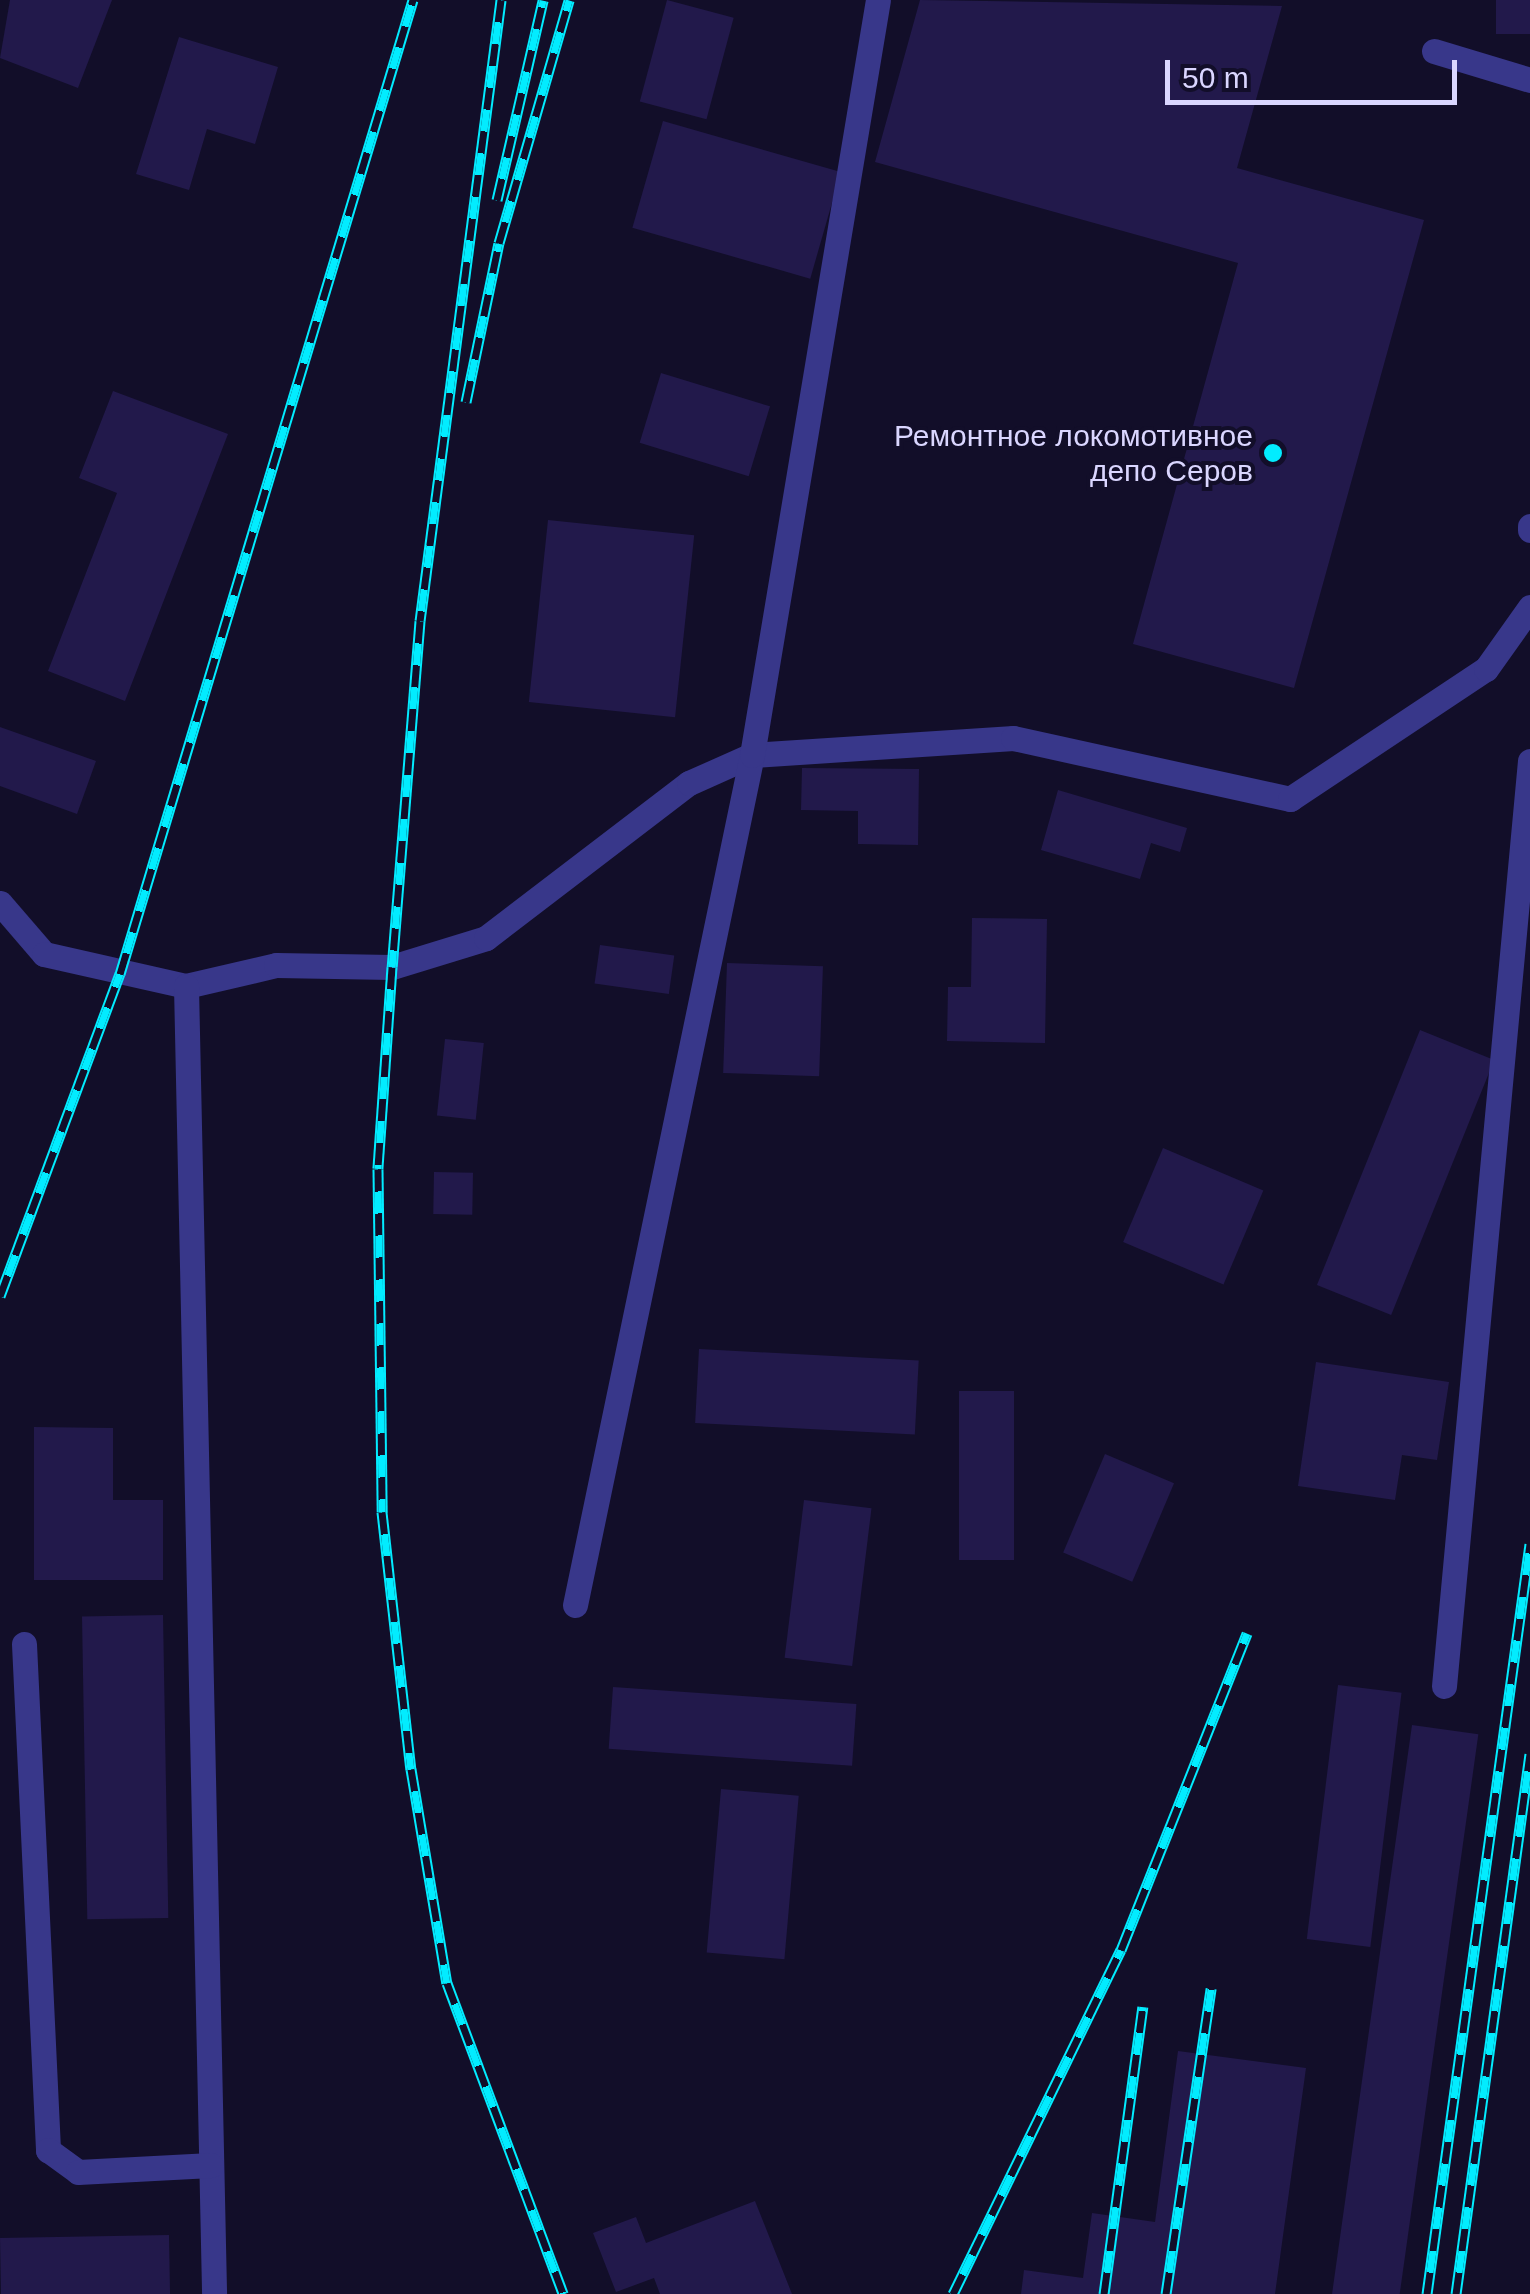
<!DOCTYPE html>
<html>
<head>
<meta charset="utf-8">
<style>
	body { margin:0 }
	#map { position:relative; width:1530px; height:2294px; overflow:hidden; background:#120e29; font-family:Helvetica,sans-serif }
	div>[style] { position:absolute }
	.building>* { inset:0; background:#22194b; transform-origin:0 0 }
	.minor>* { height:25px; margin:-12.5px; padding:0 12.5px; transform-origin:12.5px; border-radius:12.5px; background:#38378a }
	.rail>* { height:11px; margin-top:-5.5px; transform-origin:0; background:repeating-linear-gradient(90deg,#120e29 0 22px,#02ecff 0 44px); box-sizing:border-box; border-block:2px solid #02ecff }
	.dots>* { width:28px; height:28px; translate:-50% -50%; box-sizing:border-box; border:5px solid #120e29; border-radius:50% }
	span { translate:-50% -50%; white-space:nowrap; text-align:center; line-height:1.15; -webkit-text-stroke:8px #120e29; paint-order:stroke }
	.poi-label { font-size:30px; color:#dad6ff }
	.right { translate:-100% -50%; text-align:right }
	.scale { position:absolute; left:1165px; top:60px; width:292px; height:45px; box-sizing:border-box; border:5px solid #dad6ff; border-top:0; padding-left:12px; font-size:30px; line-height:35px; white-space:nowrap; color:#dad6ff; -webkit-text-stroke:8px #120e29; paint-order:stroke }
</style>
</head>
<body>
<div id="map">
	<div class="building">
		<i style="clip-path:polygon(10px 0,112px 0,78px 88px,0 58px)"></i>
		<i style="left:667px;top:0;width:69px;height:105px;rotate:15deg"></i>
		<i style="clip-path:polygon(920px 0,1282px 6px,1237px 168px,1424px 220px,1294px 688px,1133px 644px,1238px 263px,875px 162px)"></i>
		<i style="left:1496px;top:0;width:34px;height:34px"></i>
		<i style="clip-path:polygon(179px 37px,278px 67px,255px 144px,207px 129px,189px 190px,136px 174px)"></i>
		<i style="left:663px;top:121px;width:185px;height:111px;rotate:16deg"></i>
		<i style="left:661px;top:373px;width:114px;height:73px;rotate:17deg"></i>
		<i style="clip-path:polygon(113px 391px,228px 434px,125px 701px,48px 671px,117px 493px,79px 478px)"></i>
		<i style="left:548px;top:520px;width:147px;height:183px;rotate:6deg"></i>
		<i style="clip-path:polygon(0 727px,96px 761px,77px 814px,0 786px)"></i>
		<i style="clip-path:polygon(802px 768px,919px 769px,918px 845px,858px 844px,858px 811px,801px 810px)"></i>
		<i style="clip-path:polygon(1058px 790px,1187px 828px,1180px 852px,1151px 843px,1140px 879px,1041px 850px)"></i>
		<i style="clip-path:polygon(972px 918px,1047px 919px,1045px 1043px,947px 1041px,948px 987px,971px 987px)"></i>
		<i style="left:600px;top:945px;width:75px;height:39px;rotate:8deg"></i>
		<i style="left:727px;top:963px;width:96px;height:110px;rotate:2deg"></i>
		<i style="left:1420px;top:1030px;width:80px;height:275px;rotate:22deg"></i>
		<i style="left:445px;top:1039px;width:39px;height:77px;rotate:6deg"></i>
		<i style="left:1163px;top:1148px;width:109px;height:102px;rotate:23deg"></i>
		<i style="left:434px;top:1172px;width:39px;height:42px;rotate:1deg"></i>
		<i style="left:699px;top:1349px;width:220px;height:74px;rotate:3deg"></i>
		<i style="clip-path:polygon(1316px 1362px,1449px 1382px,1437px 1460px,1402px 1455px,1395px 1500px,1298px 1486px)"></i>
		<i style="left:959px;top:1391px;width:55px;height:169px"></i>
		<i style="clip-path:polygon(34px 1427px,113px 1428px,113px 1500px,163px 1500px,163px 1580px,34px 1580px)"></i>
		<i style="left:1105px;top:1454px;width:75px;height:107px;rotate:23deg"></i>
		<i style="left:804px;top:1500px;width:68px;height:159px;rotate:7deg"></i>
		<i style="left:163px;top:1615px;width:303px;height:81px;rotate:89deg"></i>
		<i style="left:1338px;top:1685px;width:64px;height:256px;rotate:7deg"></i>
		<i style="left:613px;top:1687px;width:244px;height:62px;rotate:4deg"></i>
		<i style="left:1412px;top:1725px;width:67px;height:575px;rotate:8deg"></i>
		<i style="left:721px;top:1789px;width:78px;height:164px;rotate:5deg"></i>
		<i style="clip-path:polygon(1178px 2051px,1306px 2068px,1275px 2294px,1021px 2294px,1024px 2270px,1083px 2278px,1092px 2213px,1155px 2222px)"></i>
		<i style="clip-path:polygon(755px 2201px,792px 2294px,660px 2294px,654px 2278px,616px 2292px,593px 2233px,636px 2217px,646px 2243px)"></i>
		<i style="left:169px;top:2235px;width:59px;height:169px;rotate:89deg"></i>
	</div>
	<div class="minor">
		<i style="left:1434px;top:51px;width:100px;rotate:16.8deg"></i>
		<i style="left:1530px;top:526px;width:4px;rotate:90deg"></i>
		<i style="left:0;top:903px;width:67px;rotate:49.2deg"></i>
		<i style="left:44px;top:954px;width:146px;rotate:12.7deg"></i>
		<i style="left:186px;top:986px;width:92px;rotate:-13.1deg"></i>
		<i style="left:276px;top:965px;width:116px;rotate:1deg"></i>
		<i style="left:392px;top:967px;width:98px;rotate:-17.1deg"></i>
		<i style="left:486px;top:938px;width:255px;rotate:-37.4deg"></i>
		<i style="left:689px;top:783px;width:69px;rotate:-24deg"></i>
		<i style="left:752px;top:755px;width:262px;rotate:-3.7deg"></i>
		<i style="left:1013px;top:738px;width:284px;rotate:12.4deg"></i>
		<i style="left:1290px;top:799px;width:235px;rotate:-33.6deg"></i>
		<i style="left:1486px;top:669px;width:76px;rotate:-54.6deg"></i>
		<i style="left:186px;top:986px;width:1308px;rotate:88.77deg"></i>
		<i style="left:575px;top:1605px;width:868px;rotate:-78.24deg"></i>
		<i style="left:752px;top:755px;width:765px;rotate:-80.53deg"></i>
		<i style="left:24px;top:1644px;width:507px;rotate:87.28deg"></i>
		<i style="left:48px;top:2150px;width:37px;rotate:36deg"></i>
		<i style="left:78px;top:2172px;width:133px;rotate:-3deg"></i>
		<i style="left:1444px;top:1686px;width:929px;rotate:-84.69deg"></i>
	</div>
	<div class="rail">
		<i style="left:501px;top:0;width:626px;rotate:97.43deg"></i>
		<i style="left:420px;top:621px;width:347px;rotate:94.6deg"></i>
		<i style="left:392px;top:967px;width:202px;rotate:94deg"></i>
		<i style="left:378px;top:1169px;width:343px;rotate:89.3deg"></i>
		<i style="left:382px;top:1512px;width:259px;rotate:83.6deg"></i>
		<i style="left:411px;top:1769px;width:217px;rotate:80.5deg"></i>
		<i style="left:447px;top:1983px;width:332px;rotate:69.5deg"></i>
		<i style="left:497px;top:200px;width:205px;rotate:-77deg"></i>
		<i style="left:466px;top:402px;width:162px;rotate:-78.3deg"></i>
		<i style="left:499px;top:243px;width:253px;rotate:-73.9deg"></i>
		<i style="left:0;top:1296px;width:344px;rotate:-69.6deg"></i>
		<i style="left:120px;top:974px;width:1017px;rotate:-73.26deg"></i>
		<i style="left:953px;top:2294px;width:383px;rotate:-64deg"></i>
		<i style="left:1121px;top:1950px;width:341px;rotate:-68.3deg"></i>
		<i style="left:1104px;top:2294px;width:290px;rotate:-82.3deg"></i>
		<i style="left:1166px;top:2294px;width:309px;rotate:-81.6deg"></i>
		<i style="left:1427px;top:2294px;width:757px;rotate:-82.18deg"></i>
		<i style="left:1456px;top:2294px;width:545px;rotate:-82.2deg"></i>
	</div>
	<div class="dots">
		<i style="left:1273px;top:453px;background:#02ecff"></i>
	</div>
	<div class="poi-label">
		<span class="right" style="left:1253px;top:453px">Ремонтное локомотивное<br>депо Серов</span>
	</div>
	<div class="scale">50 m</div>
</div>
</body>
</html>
